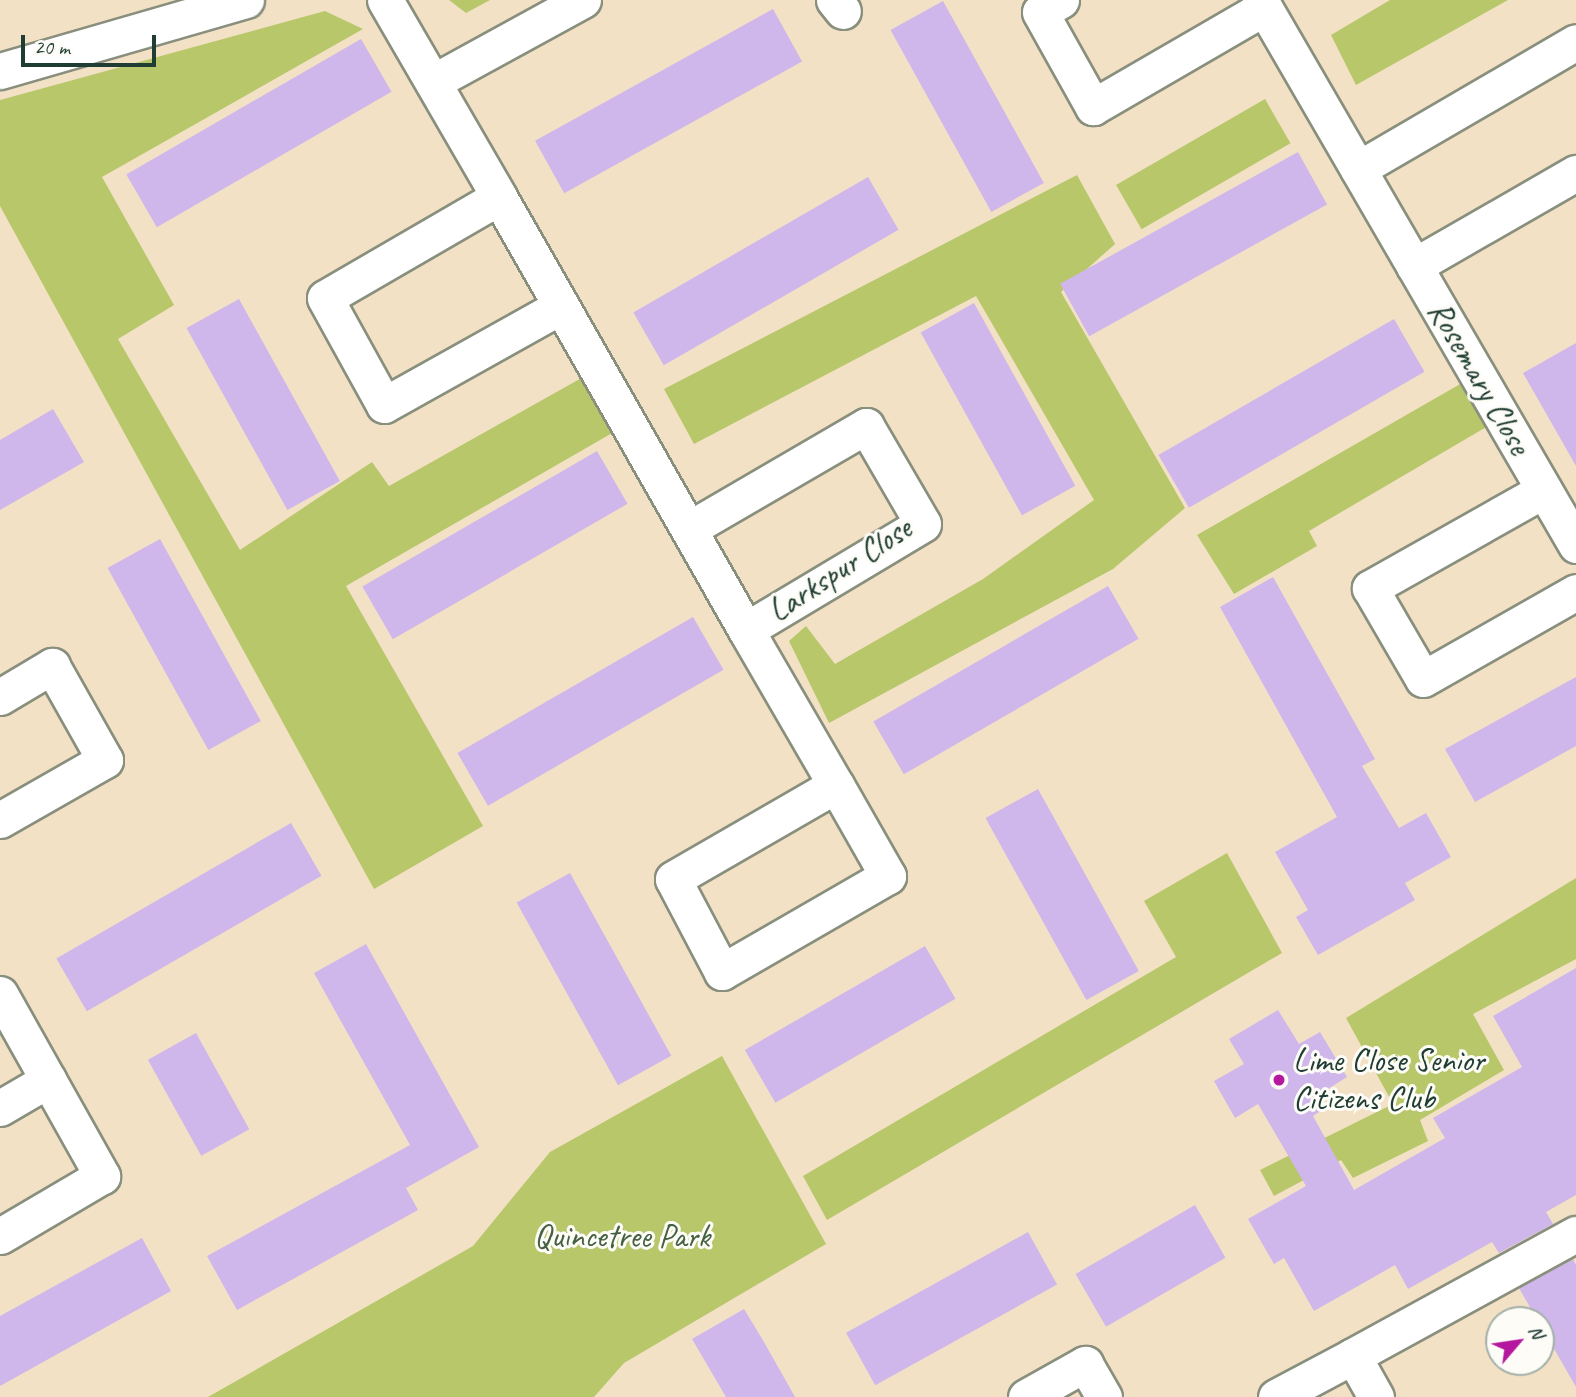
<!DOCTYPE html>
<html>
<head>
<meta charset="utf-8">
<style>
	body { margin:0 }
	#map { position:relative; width:1576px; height:1397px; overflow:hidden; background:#f3e1c6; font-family:Caveat,sans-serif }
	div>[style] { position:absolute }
	.green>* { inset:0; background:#b7c76a; transform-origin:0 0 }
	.building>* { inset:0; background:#cfb6eb; transform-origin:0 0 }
	.roads { filter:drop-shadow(2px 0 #898f7d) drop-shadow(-2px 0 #898f7d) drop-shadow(0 2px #898f7d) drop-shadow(0 -2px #898f7d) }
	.street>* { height:35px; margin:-17.5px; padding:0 17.5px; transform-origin:17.5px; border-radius:17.5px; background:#fff }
	.dots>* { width:19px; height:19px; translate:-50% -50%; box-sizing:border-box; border:4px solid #fdfcf7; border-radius:50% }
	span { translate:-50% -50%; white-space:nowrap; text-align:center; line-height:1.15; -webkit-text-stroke:6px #fdfcf7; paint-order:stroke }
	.street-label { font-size:33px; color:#1f3d34 }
	.poi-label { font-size:33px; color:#1f3d34 }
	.left { translate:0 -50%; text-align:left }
	.park-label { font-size:33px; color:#456042 }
	.north { position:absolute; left:1485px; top:1306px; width:70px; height:70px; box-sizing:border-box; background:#fdfcf7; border:2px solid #a4b0a9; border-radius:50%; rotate:61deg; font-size:19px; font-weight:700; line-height:28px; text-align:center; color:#1f3d34 }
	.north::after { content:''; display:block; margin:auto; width:24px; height:32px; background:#b5179e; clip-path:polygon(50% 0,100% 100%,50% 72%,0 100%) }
	.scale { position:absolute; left:21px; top:35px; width:135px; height:32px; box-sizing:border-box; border:4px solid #1f3d34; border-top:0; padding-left:9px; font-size:21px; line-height:24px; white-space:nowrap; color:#1f3d34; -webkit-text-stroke:5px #fdfcf7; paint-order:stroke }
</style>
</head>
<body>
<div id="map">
	<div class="green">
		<i style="clip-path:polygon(449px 0,490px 0,466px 13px)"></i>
		<i style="clip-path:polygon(1390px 0,1508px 0,1356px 85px,1331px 35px)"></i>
		<i style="clip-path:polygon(325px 11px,363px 29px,102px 177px,174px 305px,118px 339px,240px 550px,372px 462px,389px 486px,585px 376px,614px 432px,346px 586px,483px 826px,374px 889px,0 206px,0 100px)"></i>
		<i style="left:1265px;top:99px;width:51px;height:172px;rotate:60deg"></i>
		<i style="clip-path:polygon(1077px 175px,1115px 244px,1061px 292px,1185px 508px,1113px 569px,829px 723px,789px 641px,806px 626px,835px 664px,983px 579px,1094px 500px,976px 296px,694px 444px,664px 389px)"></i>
		<i style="clip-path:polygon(1462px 383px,1488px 426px,1309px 531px,1317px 546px,1234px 594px,1197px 535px)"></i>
		<i style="clip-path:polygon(1227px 853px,1282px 953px,827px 1220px,803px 1176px,1176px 957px,1144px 901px)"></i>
		<i style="clip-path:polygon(1576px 878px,1576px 959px,1473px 1014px,1504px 1070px,1420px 1120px,1428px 1141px,1353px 1178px,1341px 1160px,1274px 1196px,1260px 1170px,1393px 1104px,1346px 1018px)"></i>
		<i style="clip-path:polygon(722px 1056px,826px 1244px,624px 1363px,594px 1397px,208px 1397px,473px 1246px,550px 1152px)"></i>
	</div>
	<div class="building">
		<i style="left:943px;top:1px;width:208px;height:60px;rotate:61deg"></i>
		<i style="left:773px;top:9px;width:60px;height:272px;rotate:61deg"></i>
		<i style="left:361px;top:39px;width:61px;height:271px;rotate:60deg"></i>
		<i style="left:1298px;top:152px;width:60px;height:272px;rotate:61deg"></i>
		<i style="left:868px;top:177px;width:61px;height:271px;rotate:60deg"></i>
		<i style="left:239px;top:299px;width:208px;height:60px;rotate:61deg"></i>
		<i style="left:974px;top:303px;width:209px;height:61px;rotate:61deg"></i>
		<i style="left:1394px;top:319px;width:61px;height:272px;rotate:60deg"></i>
		<i style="clip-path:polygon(1576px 343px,1576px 466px,1523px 373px)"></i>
		<i style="clip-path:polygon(53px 409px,84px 462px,0 510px,0 440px)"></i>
		<i style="left:597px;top:451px;width:61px;height:271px;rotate:60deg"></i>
		<i style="left:160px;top:539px;width:208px;height:60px;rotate:61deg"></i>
		<i style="clip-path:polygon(1273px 577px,1375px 759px,1362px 766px,1399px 828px,1426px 813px,1451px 857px,1405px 883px,1415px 900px,1318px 955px,1296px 917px,1308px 910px,1275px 852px,1337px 817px,1220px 607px)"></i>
		<i style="left:1108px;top:586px;width:61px;height:271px;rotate:60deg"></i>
		<i style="left:693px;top:617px;width:61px;height:272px;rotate:60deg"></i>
		<i style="clip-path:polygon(1576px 677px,1576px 746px,1475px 802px,1445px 749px)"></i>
		<i style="left:1038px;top:789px;width:208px;height:60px;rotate:61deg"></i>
		<i style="left:291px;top:823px;width:61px;height:271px;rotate:60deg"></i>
		<i style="left:570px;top:873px;width:209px;height:61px;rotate:61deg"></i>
		<i style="clip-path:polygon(366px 944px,479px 1147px,406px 1188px,418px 1210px,237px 1310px,207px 1256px,410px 1145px,314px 973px)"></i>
		<i style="left:925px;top:946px;width:61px;height:208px;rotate:60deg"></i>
		<i style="clip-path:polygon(1576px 968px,1576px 1195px,1546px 1212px,1553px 1224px,1499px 1253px,1492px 1242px,1408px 1289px,1395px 1265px,1314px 1311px,1284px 1258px,1274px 1264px,1248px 1219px,1306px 1186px,1258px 1104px,1235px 1118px,1214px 1081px,1244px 1064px,1229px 1039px,1278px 1010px,1299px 1044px,1320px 1032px,1347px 1077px,1318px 1095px,1325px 1108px,1313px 1116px,1354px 1190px,1445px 1138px,1433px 1118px,1522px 1067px,1493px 1016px)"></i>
		<i style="left:196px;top:1033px;width:110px;height:55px;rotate:61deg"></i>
		<i style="left:1195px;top:1205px;width:61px;height:138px;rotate:60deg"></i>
		<i style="left:1028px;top:1232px;width:60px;height:208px;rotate:61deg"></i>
		<i style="clip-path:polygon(142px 1238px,171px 1291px,0 1386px,0 1316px)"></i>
		<i style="clip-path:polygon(1573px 1259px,1576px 1265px,1576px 1387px,1519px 1288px)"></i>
		<i style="clip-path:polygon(744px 1309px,764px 1342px,795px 1397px,726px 1397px,692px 1339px)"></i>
	</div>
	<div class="roads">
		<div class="street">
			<i style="left:385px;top:0;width:228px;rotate:59.9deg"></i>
			<i style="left:499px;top:197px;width:498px;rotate:60.3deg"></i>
			<i style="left:746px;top:630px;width:179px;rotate:59.9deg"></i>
			<i style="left:836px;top:785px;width:105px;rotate:60.3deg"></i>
			<i style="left:888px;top:876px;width:192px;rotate:150deg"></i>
			<i style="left:722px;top:972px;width:105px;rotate:-117.8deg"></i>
			<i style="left:673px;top:879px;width:188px;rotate:-30deg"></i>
			<i style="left:834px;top:0;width:14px;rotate:51deg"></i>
			<i style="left:1061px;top:0;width:24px;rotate:150deg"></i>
			<i style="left:1040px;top:12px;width:109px;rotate:60.8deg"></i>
			<i style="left:1093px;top:107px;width:198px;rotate:-30.1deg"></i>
			<i style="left:1260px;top:0;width:630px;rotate:59.89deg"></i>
			<i style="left:0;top:71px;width:256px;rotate:-16.1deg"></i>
			<i style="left:433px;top:82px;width:171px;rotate:-28.7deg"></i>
			<i style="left:1358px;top:169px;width:252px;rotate:-30.2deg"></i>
			<i style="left:499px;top:197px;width:201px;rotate:149.9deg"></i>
			<i style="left:325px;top:298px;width:122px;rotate:61.1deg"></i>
			<i style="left:384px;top:405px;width:203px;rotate:-29.2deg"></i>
			<i style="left:1414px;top:266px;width:187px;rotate:-29.9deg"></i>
			<i style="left:1544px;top:490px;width:200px;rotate:150.6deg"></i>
			<i style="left:1370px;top:588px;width:105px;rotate:59.8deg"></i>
			<i style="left:1423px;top:679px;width:176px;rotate:-29.6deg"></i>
			<i style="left:689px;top:529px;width:205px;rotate:-30.2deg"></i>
			<i style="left:866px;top:426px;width:113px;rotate:59.8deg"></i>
			<i style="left:923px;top:524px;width:206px;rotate:149.1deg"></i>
			<i style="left:0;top:697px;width:61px;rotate:-30.8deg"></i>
			<i style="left:52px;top:666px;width:108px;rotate:60.6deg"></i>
			<i style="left:105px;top:760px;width:121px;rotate:150.3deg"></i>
			<i style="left:0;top:994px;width:209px;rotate:60.7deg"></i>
			<i style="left:102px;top:1176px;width:118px;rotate:149.5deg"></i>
			<i style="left:0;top:1108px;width:56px;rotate:-30.3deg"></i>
			<i style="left:1026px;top:1397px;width:68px;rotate:-29.2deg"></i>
			<i style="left:1085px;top:1364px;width:38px;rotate:60deg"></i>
			<i style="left:1276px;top:1397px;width:87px;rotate:-28deg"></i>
			<i style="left:1376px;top:1397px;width:47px;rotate:-119.3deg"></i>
			<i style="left:1353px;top:1356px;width:254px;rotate:-28.7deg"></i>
		</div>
	</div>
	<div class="dots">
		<i style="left:1279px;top:1080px;background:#b5179e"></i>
	</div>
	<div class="street-label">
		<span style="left:1479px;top:378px;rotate:60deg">Rosemary Close</span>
		<span style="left:840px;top:570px;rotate:-33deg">Larkspur Close</span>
	</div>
	<div class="poi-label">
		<span class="left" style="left:1293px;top:1080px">Lime Close Senior<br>Citizens Club</span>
	</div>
	<div class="park-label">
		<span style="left:622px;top:1237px">Quincetree Park</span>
	</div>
	<div class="north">N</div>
	<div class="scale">20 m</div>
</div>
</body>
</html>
